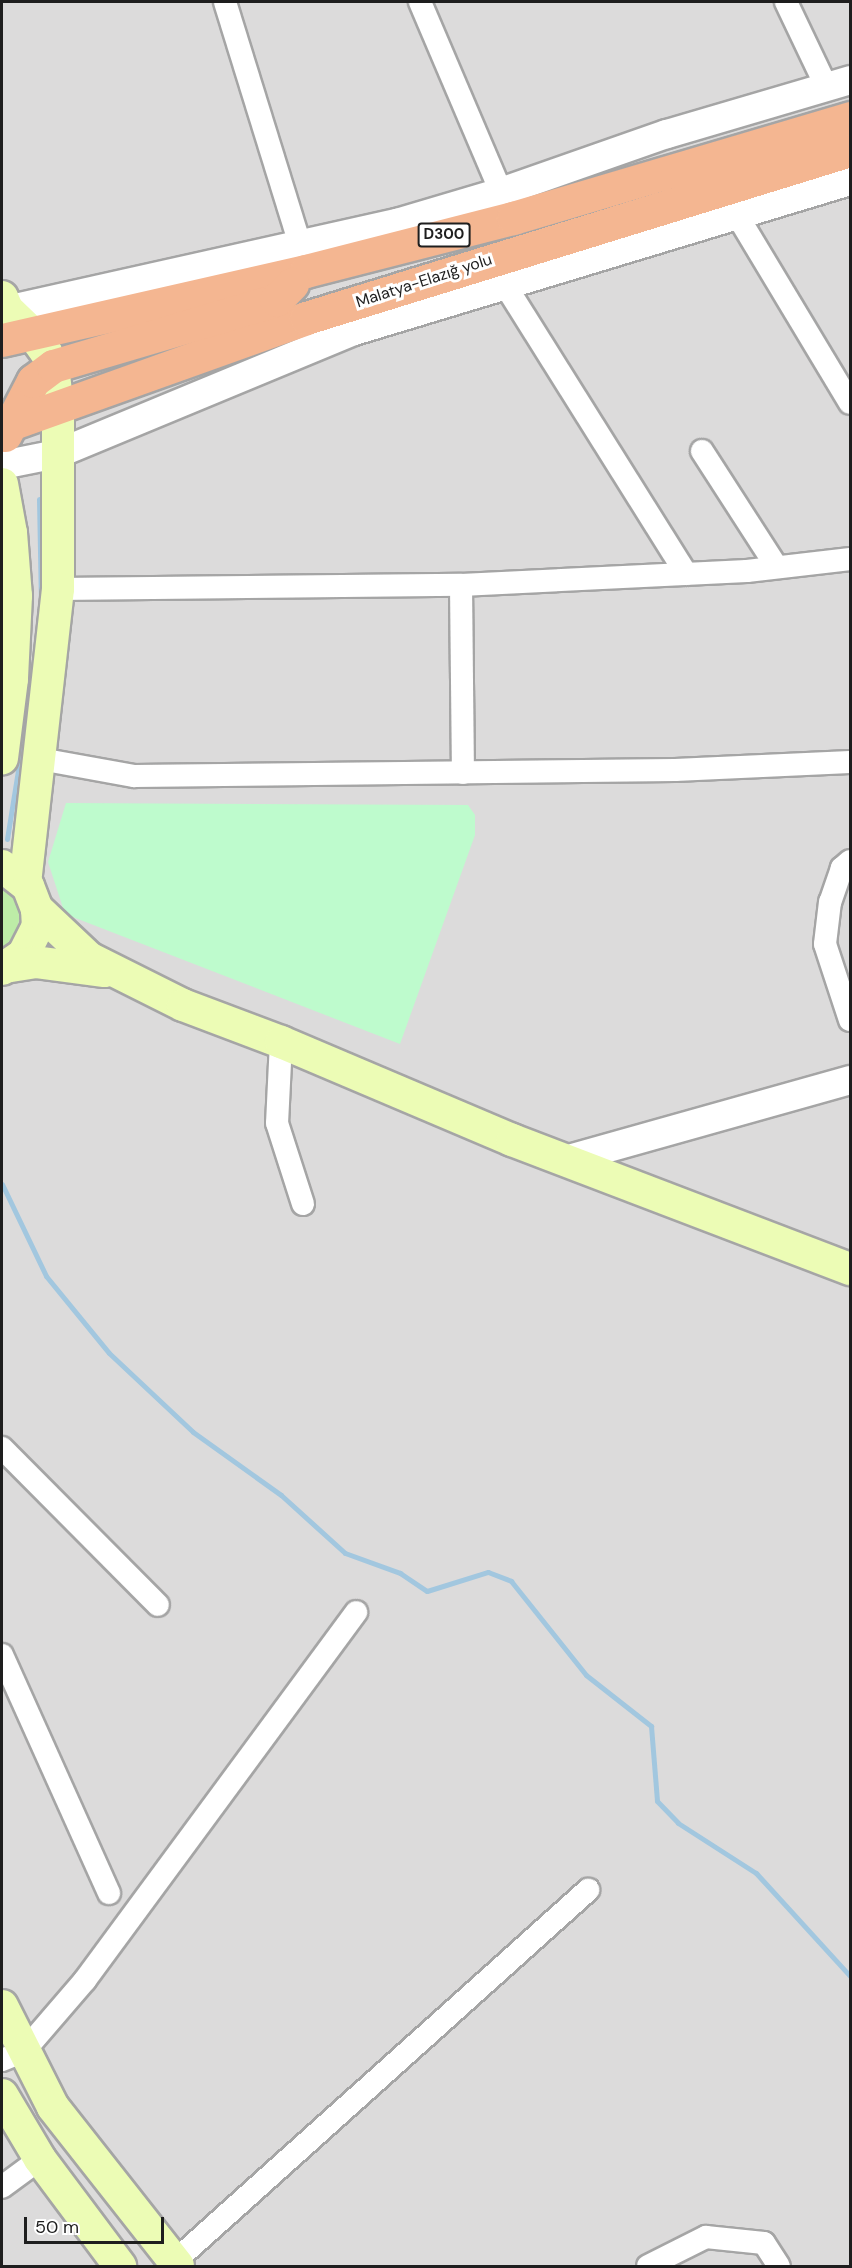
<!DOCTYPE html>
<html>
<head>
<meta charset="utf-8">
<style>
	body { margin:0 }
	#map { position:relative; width:852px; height:2268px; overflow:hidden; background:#efede3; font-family:"DM Sans",sans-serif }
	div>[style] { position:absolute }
	.residential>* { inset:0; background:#dcdbdb; transform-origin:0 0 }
	.grass>* { inset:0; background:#bdeca7 }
	.park>* { inset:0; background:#befbcd }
	.stream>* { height:5px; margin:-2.5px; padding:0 2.5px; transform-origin:2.5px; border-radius:2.5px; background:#a2c7df }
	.roads { filter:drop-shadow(2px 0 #a5a5a5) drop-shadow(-2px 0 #a5a5a5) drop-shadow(0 2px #a5a5a5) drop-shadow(0 -2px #a5a5a5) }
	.minor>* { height:22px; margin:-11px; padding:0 11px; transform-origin:11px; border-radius:11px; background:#fff }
	.tertiary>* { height:28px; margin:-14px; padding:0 14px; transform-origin:14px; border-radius:14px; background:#fff }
	.secondary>* { height:32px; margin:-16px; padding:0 16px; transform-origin:16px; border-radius:16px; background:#ecfcb5 }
	.trunk>* { height:33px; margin:-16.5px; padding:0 16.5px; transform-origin:16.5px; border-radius:16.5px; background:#f4b691 }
	span { translate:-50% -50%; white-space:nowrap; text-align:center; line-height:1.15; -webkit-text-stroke:6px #fff; paint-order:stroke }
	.shield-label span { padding:2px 4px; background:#fff; border:2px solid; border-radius:4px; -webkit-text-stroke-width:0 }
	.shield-label { font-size:15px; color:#1e1e1e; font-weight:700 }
	.street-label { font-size:16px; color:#1e1e1e }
	.frame { position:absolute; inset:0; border:3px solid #1e1e1e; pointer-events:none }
	.scale { position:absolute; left:24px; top:2217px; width:140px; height:27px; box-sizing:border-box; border:3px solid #1e1e1e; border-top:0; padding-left:8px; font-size:18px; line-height:21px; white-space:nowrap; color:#1e1e1e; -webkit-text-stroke:4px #fff; paint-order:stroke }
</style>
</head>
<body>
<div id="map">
	<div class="residential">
		<i style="left:2px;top:2px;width:848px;height:2264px"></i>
	</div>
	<div class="grass">
		<i style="clip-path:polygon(2px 882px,18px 901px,21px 914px,14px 939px,2px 950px)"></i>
	</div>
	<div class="park">
		<i style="clip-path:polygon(66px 803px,468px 805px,475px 815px,475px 835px,400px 1044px,65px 914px,48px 862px)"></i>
	</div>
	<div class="stream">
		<i style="left:39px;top:499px;width:104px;rotate:88.9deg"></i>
		<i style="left:7px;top:839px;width:145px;rotate:-80.9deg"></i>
		<i style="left:2px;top:1184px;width:102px;rotate:64.4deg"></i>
		<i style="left:46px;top:1276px;width:99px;rotate:50.7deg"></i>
		<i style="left:109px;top:1353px;width:115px;rotate:43.2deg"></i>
		<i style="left:193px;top:1432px;width:108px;rotate:35.6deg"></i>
		<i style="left:281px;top:1495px;width:86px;rotate:42.2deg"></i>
		<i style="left:345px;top:1553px;width:59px;rotate:20deg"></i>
		<i style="left:400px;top:1573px;width:32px;rotate:34deg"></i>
		<i style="left:427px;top:1591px;width:64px;rotate:-17.3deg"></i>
		<i style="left:488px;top:1572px;width:25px;rotate:21deg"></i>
		<i style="left:511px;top:1581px;width:120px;rotate:51.4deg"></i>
		<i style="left:586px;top:1675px;width:83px;rotate:38.1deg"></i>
		<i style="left:651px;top:1726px;width:75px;rotate:85.4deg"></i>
		<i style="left:657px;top:1801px;width:30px;rotate:46deg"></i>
		<i style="left:678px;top:1823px;width:93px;rotate:32.7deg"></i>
		<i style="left:756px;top:1873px;width:139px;rotate:47.6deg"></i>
	</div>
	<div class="roads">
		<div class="minor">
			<i style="left:225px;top:2px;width:271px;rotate:72.8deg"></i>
			<i style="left:420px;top:2px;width:222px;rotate:66.9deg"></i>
			<i style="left:786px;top:2px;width:95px;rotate:64.5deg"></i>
			<i style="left:737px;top:215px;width:219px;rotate:59deg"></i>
			<i style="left:505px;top:285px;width:341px;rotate:57.9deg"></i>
			<i style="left:702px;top:451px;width:137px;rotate:57.2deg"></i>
			<i style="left:461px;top:585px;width:188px;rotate:89.4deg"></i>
			<i style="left:58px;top:589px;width:403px;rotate:-0.6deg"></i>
			<i style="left:461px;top:585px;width:286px;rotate:-2.8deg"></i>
			<i style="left:747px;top:571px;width:104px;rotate:-6.6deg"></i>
			<i style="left:40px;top:759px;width:96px;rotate:10.3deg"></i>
			<i style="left:134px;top:776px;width:541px;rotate:-0.64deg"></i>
			<i style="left:675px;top:770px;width:175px;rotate:-2.6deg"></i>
			<i style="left:850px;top:861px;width:11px;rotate:139deg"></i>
			<i style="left:842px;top:868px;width:36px;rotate:109deg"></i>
			<i style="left:830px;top:902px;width:42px;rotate:96.8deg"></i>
			<i style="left:825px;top:944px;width:80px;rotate:71.8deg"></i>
			<i style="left:281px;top:1042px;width:81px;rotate:92.8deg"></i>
			<i style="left:277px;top:1123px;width:85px;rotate:72.2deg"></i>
			<i style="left:2px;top:1448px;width:221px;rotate:45.2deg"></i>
			<i style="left:2px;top:1655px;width:261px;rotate:65.8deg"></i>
			<i style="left:2px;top:2060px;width:24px;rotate:-22deg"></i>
			<i style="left:24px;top:2051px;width:94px;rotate:-49.3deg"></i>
			<i style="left:85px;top:1980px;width:457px;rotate:-53.6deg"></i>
			<i style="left:2px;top:2187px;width:47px;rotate:-36.4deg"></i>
			<i style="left:174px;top:2262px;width:557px;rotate:-41.94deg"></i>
			<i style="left:648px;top:2266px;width:65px;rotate:-26.6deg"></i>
			<i style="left:706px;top:2237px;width:58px;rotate:5.9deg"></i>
			<i style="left:764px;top:2243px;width:27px;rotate:57deg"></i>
		</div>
		<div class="tertiary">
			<i style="left:2px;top:311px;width:405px;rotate:-12.6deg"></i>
			<i style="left:397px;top:223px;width:109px;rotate:-16.6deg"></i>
			<i style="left:501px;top:192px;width:176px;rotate:-19.3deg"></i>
			<i style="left:667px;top:134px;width:191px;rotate:-16.4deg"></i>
			<i style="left:2px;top:465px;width:56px;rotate:-11.3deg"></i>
			<i style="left:57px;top:454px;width:321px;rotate:-22.5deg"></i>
			<i style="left:354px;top:331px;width:518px;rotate:-16.83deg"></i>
			<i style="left:569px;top:1159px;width:292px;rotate:-15.7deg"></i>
		</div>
		<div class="secondary">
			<i style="left:2px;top:297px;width:13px;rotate:67deg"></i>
			<i style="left:7px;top:309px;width:35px;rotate:44deg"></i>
			<i style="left:32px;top:333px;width:24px;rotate:54deg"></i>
			<i style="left:46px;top:352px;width:16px;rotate:63deg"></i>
			<i style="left:53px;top:366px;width:43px;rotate:83.4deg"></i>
			<i style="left:58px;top:409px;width:180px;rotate:90deg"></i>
			<i style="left:58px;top:589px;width:295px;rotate:96.4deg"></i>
			<i style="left:2px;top:484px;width:50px;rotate:79.6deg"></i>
			<i style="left:11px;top:533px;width:63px;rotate:85.5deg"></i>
			<i style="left:16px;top:596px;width:83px;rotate:92.8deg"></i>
			<i style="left:12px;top:679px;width:80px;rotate:97.2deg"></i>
			<i style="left:2px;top:866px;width:33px;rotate:38deg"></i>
			<i style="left:28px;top:886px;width:25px;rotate:69deg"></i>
			<i style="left:37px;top:909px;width:17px;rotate:87deg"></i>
			<i style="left:38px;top:926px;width:33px;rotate:117deg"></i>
			<i style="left:23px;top:955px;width:25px;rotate:146deg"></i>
			<i style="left:37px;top:909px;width:71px;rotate:43.3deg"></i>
			<i style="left:89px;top:958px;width:105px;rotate:26.6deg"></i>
			<i style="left:183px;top:1005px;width:105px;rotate:20.7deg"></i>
			<i style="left:281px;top:1042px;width:251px;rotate:23deg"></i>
			<i style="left:512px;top:1140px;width:362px;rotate:20.9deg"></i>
			<i style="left:11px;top:966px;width:24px;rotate:-9deg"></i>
			<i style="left:35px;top:962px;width:70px;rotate:7.4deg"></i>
			<i style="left:2px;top:2006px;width:113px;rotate:63.2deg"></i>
			<i style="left:53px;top:2107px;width:202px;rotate:51.8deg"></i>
			<i style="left:2px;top:2095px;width:74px;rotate:59.3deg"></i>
			<i style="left:40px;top:2159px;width:134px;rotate:53.2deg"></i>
		</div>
		<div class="trunk">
			<i style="left:2px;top:340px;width:312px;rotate:-12.8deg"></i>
			<i style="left:306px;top:271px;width:214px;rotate:-14.4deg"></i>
			<i style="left:513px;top:218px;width:352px;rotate:-16.5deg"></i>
			<i style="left:2px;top:427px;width:323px;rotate:-19.7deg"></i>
			<i style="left:306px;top:318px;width:569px;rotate:-17.16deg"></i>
			<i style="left:5px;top:435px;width:61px;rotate:-62.6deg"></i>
			<i style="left:33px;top:381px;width:25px;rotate:-37deg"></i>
			<i style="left:53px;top:366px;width:233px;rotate:-16.5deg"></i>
			<i style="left:276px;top:300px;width:23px;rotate:-45deg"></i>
		</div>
	</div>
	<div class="shield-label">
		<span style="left:444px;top:235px">D300</span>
	</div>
	<div class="street-label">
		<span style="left:424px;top:281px;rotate:-18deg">Malatya-Elazığ yolu</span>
	</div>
	<div class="frame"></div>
	<div class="scale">50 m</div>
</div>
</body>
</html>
